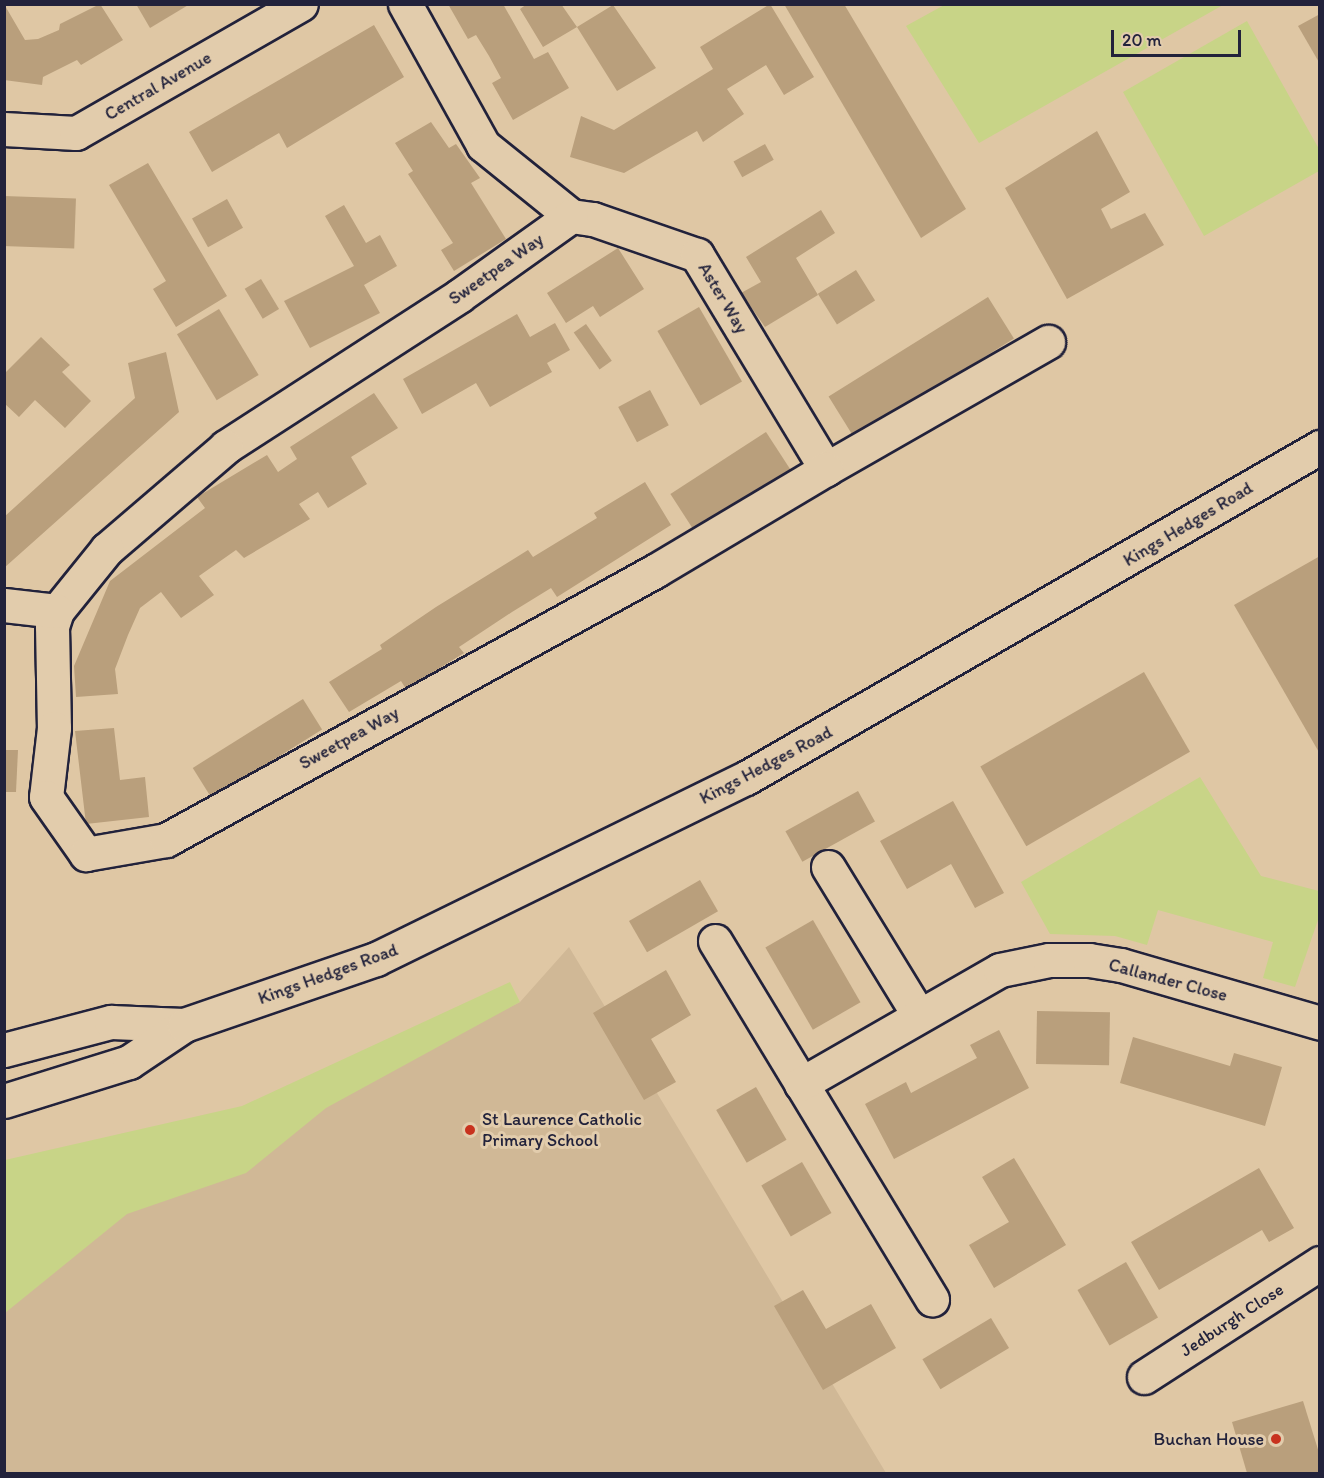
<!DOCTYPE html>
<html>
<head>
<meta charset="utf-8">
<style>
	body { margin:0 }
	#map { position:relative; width:1324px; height:1478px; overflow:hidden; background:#dfc7a4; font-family:Itim,sans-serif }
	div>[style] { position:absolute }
	.built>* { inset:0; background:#d0b896 }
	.green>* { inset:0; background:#c8d487 }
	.building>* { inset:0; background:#b99f7c; transform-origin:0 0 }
	.roads { filter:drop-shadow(2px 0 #22223b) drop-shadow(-2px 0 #22223b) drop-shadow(0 2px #22223b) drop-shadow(0 -2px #22223b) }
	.minor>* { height:33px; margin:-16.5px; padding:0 16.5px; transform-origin:16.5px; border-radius:16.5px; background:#e2ccac }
	.tertiary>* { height:33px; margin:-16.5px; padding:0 16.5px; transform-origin:16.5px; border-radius:16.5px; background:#e2ccac }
	.dots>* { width:16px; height:16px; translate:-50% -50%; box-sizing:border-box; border:3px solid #e2ccac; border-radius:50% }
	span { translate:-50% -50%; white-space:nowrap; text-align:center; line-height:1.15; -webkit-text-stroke:6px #e2ccac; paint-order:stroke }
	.street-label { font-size:18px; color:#22223b }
	.poi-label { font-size:18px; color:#22223b }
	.left { translate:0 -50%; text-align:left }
	.right { translate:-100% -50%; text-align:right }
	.frame { position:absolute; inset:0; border:6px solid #22223b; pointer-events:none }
	.scale { position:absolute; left:1111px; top:30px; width:130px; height:27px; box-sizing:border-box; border:3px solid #22223b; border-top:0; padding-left:8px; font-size:18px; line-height:21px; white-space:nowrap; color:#22223b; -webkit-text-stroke:4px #e2ccac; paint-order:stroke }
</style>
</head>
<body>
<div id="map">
	<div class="built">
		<i style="clip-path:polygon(569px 947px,886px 1473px,5px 1474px,5px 1259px,520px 1002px)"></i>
	</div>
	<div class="green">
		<i style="clip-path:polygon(946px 4px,1223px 4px,1223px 5px,979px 143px,906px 26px)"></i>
		<i style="clip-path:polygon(1247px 21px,1319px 149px,1319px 171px,1204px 236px,1123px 92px)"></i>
		<i style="clip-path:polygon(1200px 777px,1261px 876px,1319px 891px,1319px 917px,1295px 987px,1263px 978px,1273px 942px,1158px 910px,1147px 945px,1115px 936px,1050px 934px,1021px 882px)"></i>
		<i style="clip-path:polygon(510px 982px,520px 1002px,326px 1108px,246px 1173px,127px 1214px,5px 1313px,5px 1160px,242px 1106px)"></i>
	</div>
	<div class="building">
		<i style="clip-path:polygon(4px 4px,25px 40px,38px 39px,59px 30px,60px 24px,100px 4px,123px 40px,81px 65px,77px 60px,43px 77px,42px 85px,4px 80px)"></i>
		<i style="clip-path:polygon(136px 4px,190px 4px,150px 28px)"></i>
		<i style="clip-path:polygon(448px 4px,503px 4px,534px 59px,548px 52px,569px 88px,513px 120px,492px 83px,501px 78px,489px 56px,476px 35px,468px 39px)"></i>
		<i style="clip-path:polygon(527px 4px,561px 4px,577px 27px,613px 5px,656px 68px,617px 91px,577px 27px,543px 47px,520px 9px)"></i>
		<i style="clip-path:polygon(770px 4px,814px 77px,784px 95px,766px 65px,727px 89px,744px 114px,703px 142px,697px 131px,624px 173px,570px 157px,581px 116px,614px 130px,713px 69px,700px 47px)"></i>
		<i style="clip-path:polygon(784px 4px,844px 4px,966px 209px,921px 238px)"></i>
		<i style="clip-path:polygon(1320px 14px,1320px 64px,1298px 26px)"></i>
		<i style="clip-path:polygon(374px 25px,404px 77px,287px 148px,279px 133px,212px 172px,189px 132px)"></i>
		<i style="clip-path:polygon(431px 122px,449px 148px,456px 144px,480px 178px,471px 183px,506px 239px,454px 271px,441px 250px,453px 243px,408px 174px,413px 171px,395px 143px)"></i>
		<i style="clip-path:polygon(1097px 131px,1130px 192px,1101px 209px,1111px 229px,1145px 213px,1164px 245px,1067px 299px,1005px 188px)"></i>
		<i style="left:765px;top:144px;width:18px;height:36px;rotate:61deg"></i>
		<i style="clip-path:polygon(148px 163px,227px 296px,176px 327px,153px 289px,166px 281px,109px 185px)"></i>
		<i style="left:4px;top:196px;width:72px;height:50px;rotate:2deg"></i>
		<i style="left:227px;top:199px;width:33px;height:40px;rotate:61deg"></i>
		<i style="clip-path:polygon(344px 205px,366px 243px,380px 235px,397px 266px,364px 285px,380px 313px,310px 348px,284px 301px,354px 266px,325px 216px)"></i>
		<i style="clip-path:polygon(821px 210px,835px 233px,796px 258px,818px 295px,765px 327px,741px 293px,761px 282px,746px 257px)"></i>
		<i style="clip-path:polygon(618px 248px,644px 289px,600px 317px,593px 306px,566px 323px,547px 293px)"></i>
		<i style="left:856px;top:270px;width:36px;height:45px;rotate:58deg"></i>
		<i style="left:261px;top:279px;width:35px;height:19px;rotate:59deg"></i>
		<i style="left:988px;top:297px;width:49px;height:188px;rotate:58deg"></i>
		<i style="left:699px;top:307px;width:86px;height:48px;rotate:60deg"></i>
		<i style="left:219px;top:309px;width:77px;height:49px;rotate:59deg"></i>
		<i style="clip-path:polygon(517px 314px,530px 337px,555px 323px,570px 350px,547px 363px,552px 372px,490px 407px,476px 383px,422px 414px,403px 379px)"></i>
		<i style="left:586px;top:324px;width:45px;height:15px;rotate:55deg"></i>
		<i style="clip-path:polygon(41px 337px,70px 365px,62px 372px,91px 401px,65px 428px,35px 400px,19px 417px,4px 403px,4px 374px)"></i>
		<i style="clip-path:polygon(166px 352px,179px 412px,4px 568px,4px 517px,135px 398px,128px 363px)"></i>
		<i style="left:650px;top:390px;width:40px;height:36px;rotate:62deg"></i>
		<i style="clip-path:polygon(374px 393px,398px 428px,351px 457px,367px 484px,328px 508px,318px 492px,299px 504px,310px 519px,244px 558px,236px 550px,199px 576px,214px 595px,181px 618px,161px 592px,140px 608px,128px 635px,115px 669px,118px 694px,76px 697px,74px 666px,110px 581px,205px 508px,197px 497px,267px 455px,278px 472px,297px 459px,290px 447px)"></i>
		<i style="left:766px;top:432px;width:46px;height:114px;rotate:57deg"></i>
		<i style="clip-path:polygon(645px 482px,671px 525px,557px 597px,551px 588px,512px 612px,459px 647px,464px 653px,406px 689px,401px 681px,349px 712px,329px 682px,382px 649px,380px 645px,436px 607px,528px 550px,533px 557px,597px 518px,594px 513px)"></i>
		<i style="clip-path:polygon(1320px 556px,1320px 754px,1234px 605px)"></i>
		<i style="left:1144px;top:672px;width:92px;height:189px;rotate:60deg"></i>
		<i style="left:303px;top:699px;width:36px;height:130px;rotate:58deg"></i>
		<i style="clip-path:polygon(114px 728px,120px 780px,145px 777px,149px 817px,86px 824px,75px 731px)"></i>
		<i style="clip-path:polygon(4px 750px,18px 750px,16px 792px,4px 792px)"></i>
		<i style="left:858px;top:791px;width:35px;height:83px;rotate:61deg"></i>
		<i style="clip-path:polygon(953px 801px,1004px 893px,975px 908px,951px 864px,907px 889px,880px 841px)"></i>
		<i style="left:700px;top:880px;width:36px;height:82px;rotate:60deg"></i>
		<i style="left:813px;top:920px;width:95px;height:55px;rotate:60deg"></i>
		<i style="clip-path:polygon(666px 970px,691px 1015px,651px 1039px,676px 1082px,644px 1100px,593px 1013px)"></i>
		<i style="left:1037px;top:1011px;width:73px;height:53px;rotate:1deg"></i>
		<i style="clip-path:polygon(999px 1030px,1029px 1088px,894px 1159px,865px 1104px,906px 1082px,911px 1093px,977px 1058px,970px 1045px)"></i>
		<i style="clip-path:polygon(1133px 1037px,1230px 1066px,1234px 1053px,1282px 1067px,1265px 1126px,1120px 1083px)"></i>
		<i style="left:756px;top:1087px;width:61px;height:46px;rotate:60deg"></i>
		<i style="clip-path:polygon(1014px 1158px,1066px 1245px,994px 1288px,969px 1245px,1009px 1222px,982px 1177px)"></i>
		<i style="left:802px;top:1162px;width:59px;height:47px;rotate:60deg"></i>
		<i style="clip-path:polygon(1259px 1168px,1294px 1228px,1269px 1242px,1262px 1230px,1159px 1290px,1131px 1242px)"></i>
		<i style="left:1126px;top:1262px;width:64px;height:56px;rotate:60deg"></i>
		<i style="clip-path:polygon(803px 1290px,826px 1329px,871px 1304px,896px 1348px,823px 1390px,774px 1306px)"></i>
		<i style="left:991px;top:1318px;width:35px;height:80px;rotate:59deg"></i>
		<i style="clip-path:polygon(1303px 1401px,1320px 1456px,1320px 1473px,1247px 1473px,1232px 1422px)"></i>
	</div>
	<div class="roads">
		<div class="minor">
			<i style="left:405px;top:4px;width:161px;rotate:61deg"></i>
			<i style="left:483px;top:145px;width:113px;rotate:38.9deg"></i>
			<i style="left:571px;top:216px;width:22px;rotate:8deg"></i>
			<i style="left:593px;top:219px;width:110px;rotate:19.1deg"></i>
			<i style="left:697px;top:255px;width:250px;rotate:58.9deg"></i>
			<i style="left:826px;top:469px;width:256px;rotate:-29.8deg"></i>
			<i style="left:4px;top:129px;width:72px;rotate:3.2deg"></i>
			<i style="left:76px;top:133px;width:259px;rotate:-29.8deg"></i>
			<i style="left:571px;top:216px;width:138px;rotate:144.5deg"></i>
			<i style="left:459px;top:296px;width:278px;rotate:147.1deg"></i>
			<i style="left:226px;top:447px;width:157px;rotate:139.4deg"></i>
			<i style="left:107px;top:549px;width:80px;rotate:128.9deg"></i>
			<i style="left:57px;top:611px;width:16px;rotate:108deg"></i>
			<i style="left:52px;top:626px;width:102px;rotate:88.9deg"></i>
			<i style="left:54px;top:728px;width:69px;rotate:96.6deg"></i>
			<i style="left:46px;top:797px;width:70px;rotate:54.9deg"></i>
			<i style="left:86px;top:854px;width:81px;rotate:-9.9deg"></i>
			<i style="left:166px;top:840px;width:558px;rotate:-28.82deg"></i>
			<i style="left:655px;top:571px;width:199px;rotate:-30.8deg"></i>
			<i style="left:4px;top:605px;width:53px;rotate:6.5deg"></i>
			<i style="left:828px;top:867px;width:172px;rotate:58.5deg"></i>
			<i style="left:715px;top:941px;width:419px;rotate:58.8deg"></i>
			<i style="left:801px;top:1084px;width:229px;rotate:-29.8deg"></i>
			<i style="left:1000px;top:970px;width:50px;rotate:-11.5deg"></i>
			<i style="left:1049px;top:960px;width:40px"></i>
			<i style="left:1089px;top:960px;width:32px;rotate:9deg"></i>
			<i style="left:1121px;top:965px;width:207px;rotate:16.2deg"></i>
			<i style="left:1144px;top:1377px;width:210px;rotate:-32.9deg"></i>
		</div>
		<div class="tertiary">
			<i style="left:4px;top:1050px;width:111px;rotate:-14.7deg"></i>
			<i style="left:111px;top:1022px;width:73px;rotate:2.4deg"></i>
			<i style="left:4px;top:1101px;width:131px;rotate:-17.3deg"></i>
			<i style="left:129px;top:1062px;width:66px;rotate:-33.9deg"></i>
			<i style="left:184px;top:1025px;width:203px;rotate:-19deg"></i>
			<i style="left:376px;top:959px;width:412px;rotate:-26.1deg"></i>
			<i style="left:746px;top:778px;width:663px;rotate:-29.97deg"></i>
		</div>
	</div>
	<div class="dots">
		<i style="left:470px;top:1130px;background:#c8321e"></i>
		<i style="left:1276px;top:1439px;background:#c8321e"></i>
	</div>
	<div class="street-label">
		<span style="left:158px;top:86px;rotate:-30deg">Central Avenue</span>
		<span style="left:496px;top:269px;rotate:-35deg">Sweetpea Way</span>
		<span style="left:723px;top:298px;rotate:59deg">Aster Way</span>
		<span style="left:1188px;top:524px;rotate:-31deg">Kings Hedges Road</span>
		<span style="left:349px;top:738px;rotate:-29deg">Sweetpea Way</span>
		<span style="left:766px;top:765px;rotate:-28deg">Kings Hedges Road</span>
		<span style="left:328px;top:974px;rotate:-20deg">Kings Hedges Road</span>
		<span style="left:1168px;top:980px;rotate:15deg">Callander Close</span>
		<span style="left:1232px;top:1320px;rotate:-33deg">Jedburgh Close</span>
	</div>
	<div class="poi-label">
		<span class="left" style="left:482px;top:1130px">St Laurence Catholic<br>Primary School</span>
		<span class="right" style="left:1264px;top:1439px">Buchan House</span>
	</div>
	<div class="frame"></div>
	<div class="scale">20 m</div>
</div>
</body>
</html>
